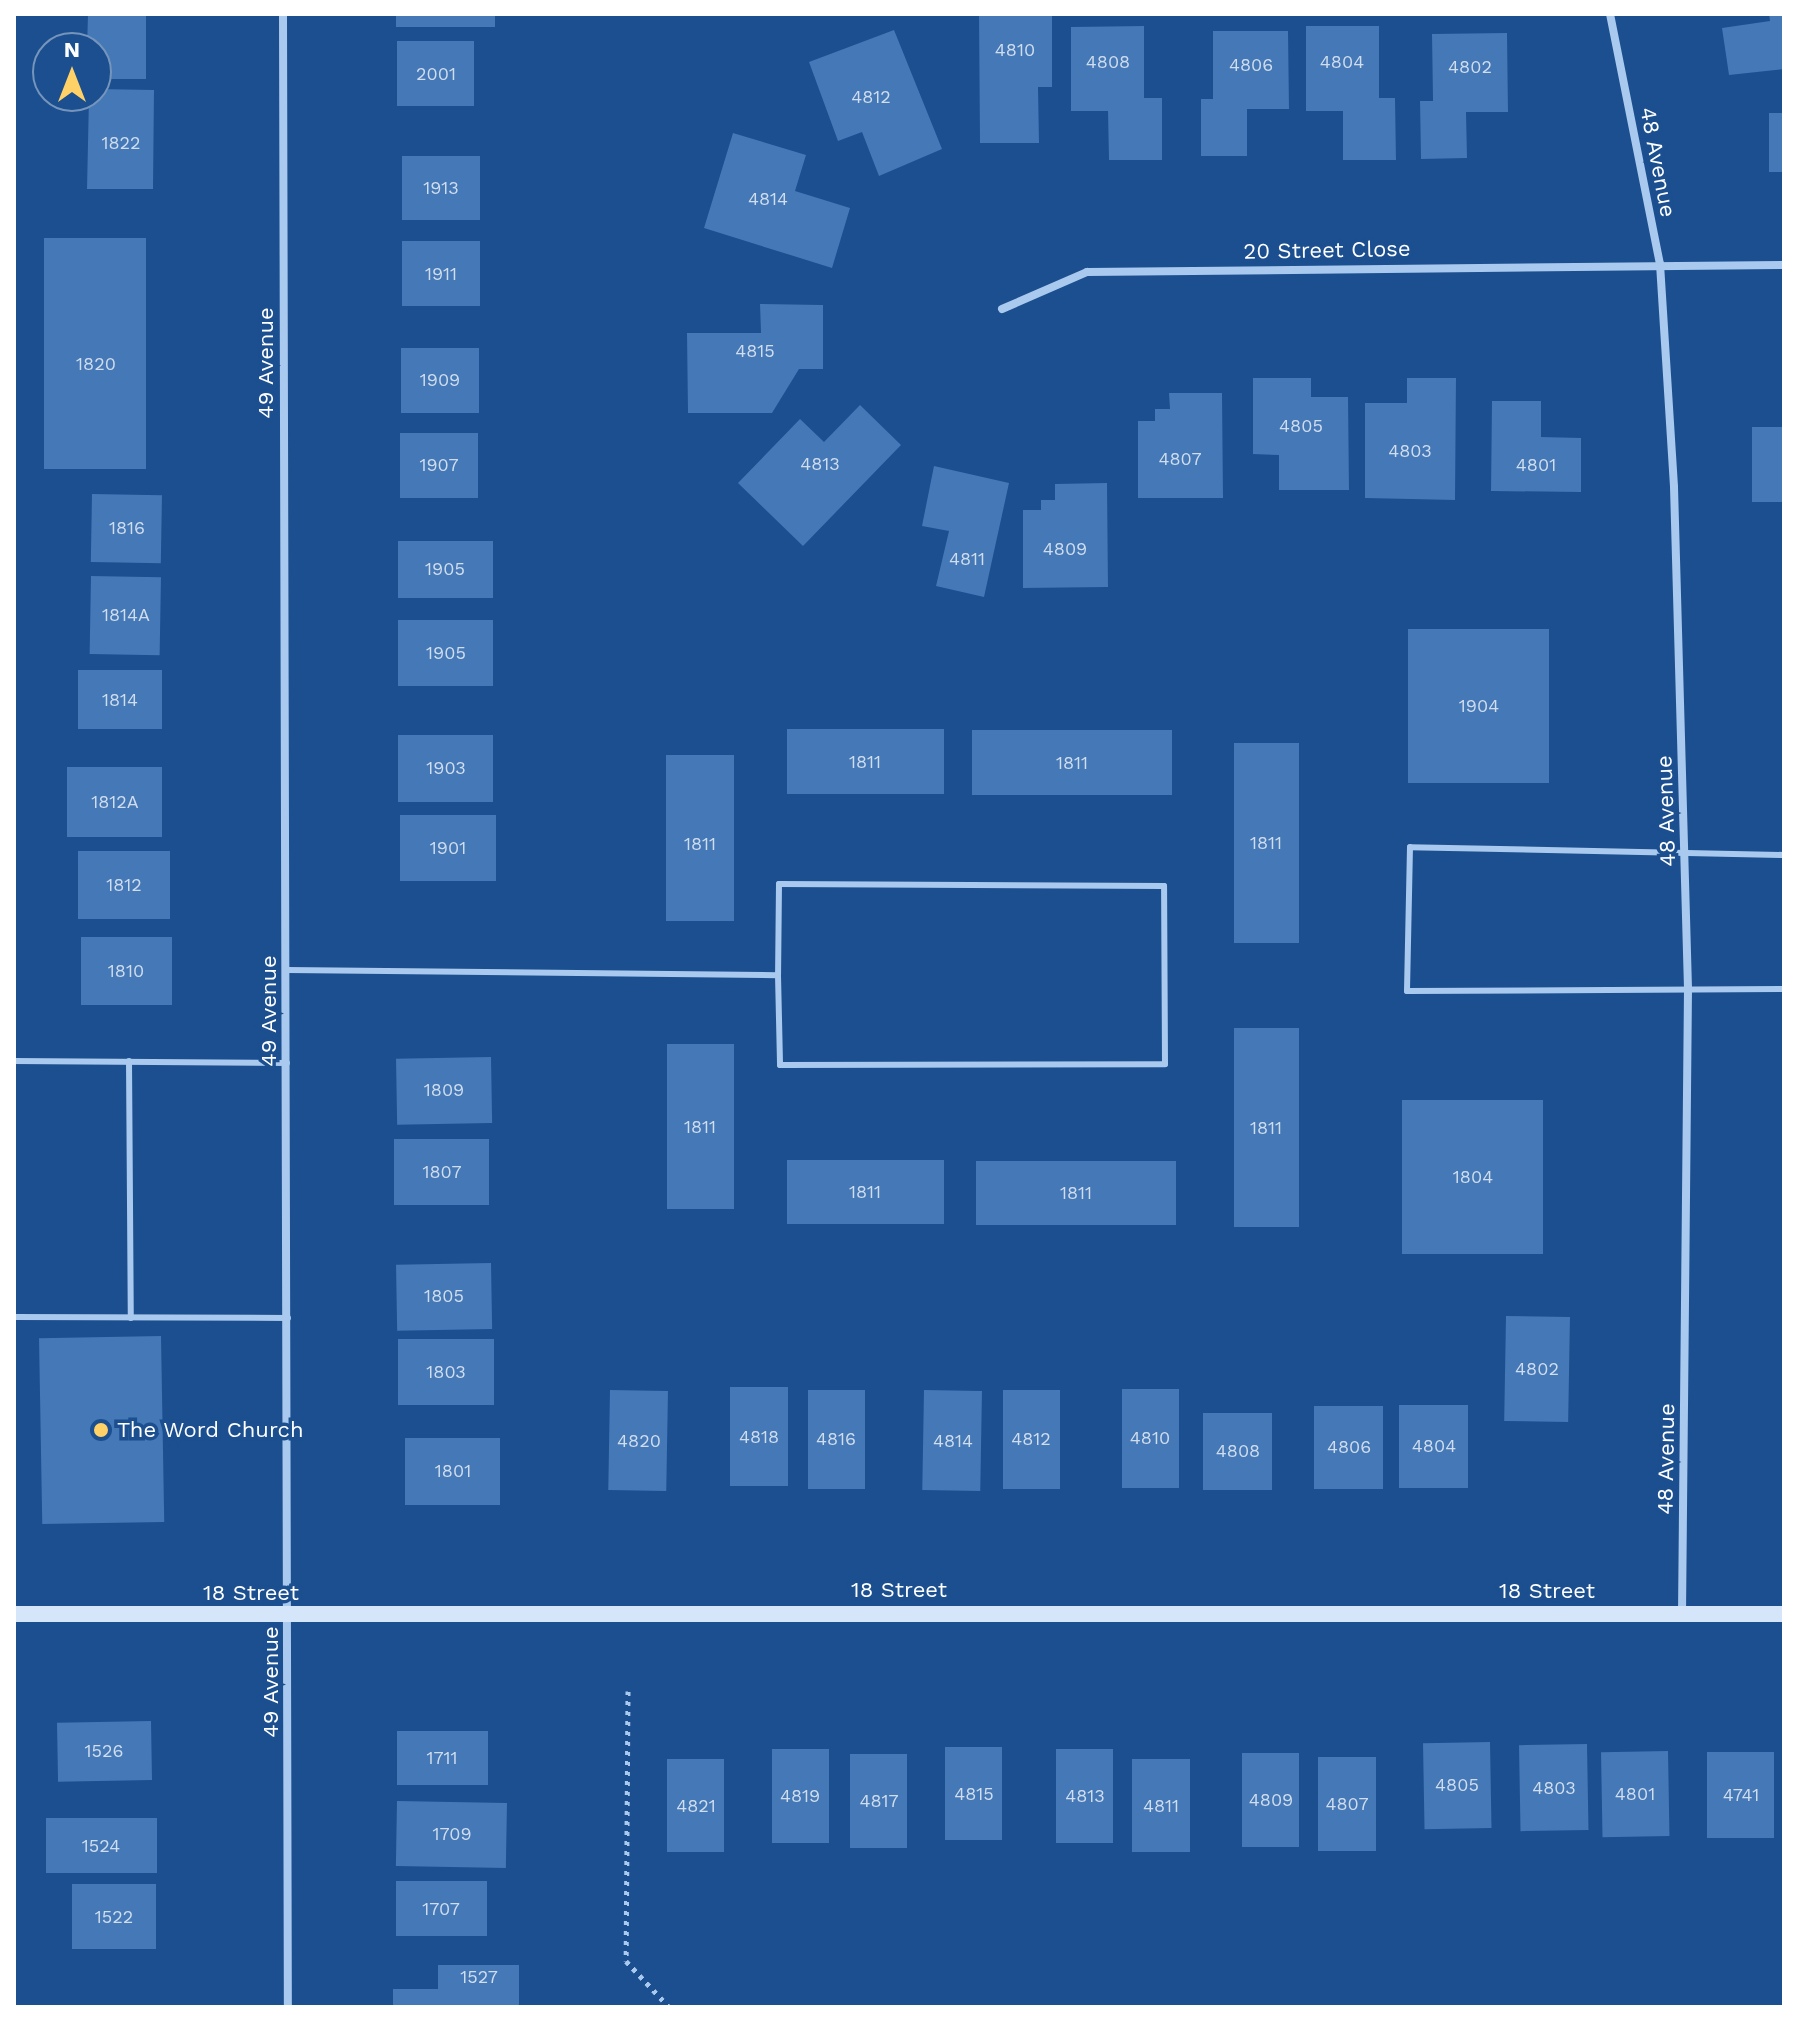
<!DOCTYPE html>
<html>
<head>
<meta charset="utf-8">
<style>
	body { margin:0 }
	#map { position:relative; width:1798px; height:2021px; overflow:hidden; background:#1b4f8f; font-family:"Work Sans",sans-serif }
	div>[style] { position:absolute }
	.building>* { inset:0; background:#4478b7; transform-origin:0 0 }
	.path>* { height:5px; margin-top:-2.5px; transform-origin:0; background:repeating-linear-gradient(90deg,#a9c9ee 0 4px,transparent 0 10px) }
	.lane>* { height:6px; margin:-3px; padding:0 3px; transform-origin:3px; border-radius:3px; background:#a9c9ee }
	.street>* { height:8px; margin:-4px; padding:0 4px; transform-origin:4px; border-radius:4px; background:#a9c9ee }
	.secondary>* { height:16px; margin:-8px; padding:0 8px; transform-origin:8px; border-radius:8px; background:#d6e6fa }
	.dots>* { width:22px; height:22px; translate:-50% -50%; box-sizing:border-box; border:4px solid #1b4f8f; border-radius:50% }
	span { translate:-50% -50%; white-space:nowrap; text-align:center; line-height:1.15; -webkit-text-stroke:7px #1b4f8f; paint-order:stroke }
	.number-label { font-size:18px; color:#d0dded }
	.number-label span { -webkit-text-stroke-width:0 }
	.street-label { font-size:22px; color:#fff }
	.poi-label { font-size:22px; color:#fff }
	.left { translate:0 -50%; text-align:left }
	.frame { position:absolute; inset:0; border:16px solid #fff; pointer-events:none }
	.north { position:absolute; left:32px; top:32px; width:80px; height:80px; box-sizing:border-box; background:#1b4f8f; border:2px solid #7695bc; border-radius:50%; rotate:0deg; font-size:22px; font-weight:700; line-height:32px; text-align:center; color:#fff }
	.north::after { content:''; display:block; margin:auto; width:28px; height:36px; background:#ffd166; clip-path:polygon(50% 0,100% 100%,50% 72%,0 100%) }
</style>
</head>
<body>
<div id="map">
	<div class="building">
		<i style="clip-path:polygon(88px 14px,146px 14px,146px 79px,96px 79px,96px 48px,87px 48px)"></i>
		<i style="left:396px;top:14px;width:99px;height:13px"></i>
		<i style="clip-path:polygon(979px 14px,1052px 14px,1052px 87px,1038px 87px,1039px 143px,980px 143px)"></i>
		<i style="clip-path:polygon(1769px 14px,1784px 14px,1784px 69px,1729px 75px,1722px 28px,1770px 21px)"></i>
		<i style="clip-path:polygon(1144px 26px,1144px 98px,1162px 98px,1162px 160px,1109px 160px,1108px 111px,1071px 111px,1071px 27px)"></i>
		<i style="clip-path:polygon(1306px 26px,1379px 26px,1379px 98px,1395px 98px,1396px 160px,1343px 160px,1343px 111px,1306px 111px)"></i>
		<i style="clip-path:polygon(894px 30px,942px 149px,879px 176px,862px 132px,838px 141px,809px 62px)"></i>
		<i style="clip-path:polygon(1213px 31px,1288px 31px,1289px 109px,1247px 109px,1247px 156px,1201px 156px,1201px 99px,1213px 99px)"></i>
		<i style="clip-path:polygon(1507px 33px,1508px 112px,1466px 112px,1467px 158px,1421px 159px,1420px 101px,1433px 101px,1432px 34px)"></i>
		<i style="left:474px;top:41px;width:65px;height:77px;rotate:90deg"></i>
		<i style="clip-path:polygon(96px 89px,154px 90px,153px 189px,87px 189px,89px 96px,96px 96px)"></i>
		<i style="left:1769px;top:113px;width:15px;height:59px"></i>
		<i style="clip-path:polygon(733px 133px,806px 155px,795px 191px,850px 208px,832px 268px,704px 228px)"></i>
		<i style="left:402px;top:156px;width:78px;height:64px"></i>
		<i style="left:44px;top:238px;width:102px;height:231px"></i>
		<i style="left:480px;top:241px;width:65px;height:78px;rotate:90deg"></i>
		<i style="clip-path:polygon(760px 304px,823px 305px,823px 369px,799px 369px,772px 413px,688px 413px,687px 333px,761px 333px)"></i>
		<i style="left:401px;top:348px;width:78px;height:65px"></i>
		<i style="clip-path:polygon(1253px 378px,1311px 378px,1311px 397px,1348px 397px,1349px 490px,1279px 490px,1279px 455px,1253px 454px)"></i>
		<i style="clip-path:polygon(1407px 378px,1456px 378px,1455px 500px,1365px 498px,1365px 403px,1407px 403px)"></i>
		<i style="clip-path:polygon(1169px 393px,1222px 393px,1223px 498px,1138px 498px,1138px 421px,1155px 421px,1155px 409px,1170px 409px)"></i>
		<i style="clip-path:polygon(1492px 401px,1541px 401px,1541px 437px,1581px 438px,1581px 492px,1491px 491px)"></i>
		<i style="clip-path:polygon(860px 405px,901px 445px,803px 546px,738px 483px,800px 419px,824px 442px)"></i>
		<i style="left:1752px;top:427px;width:32px;height:75px"></i>
		<i style="left:400px;top:433px;width:78px;height:65px"></i>
		<i style="clip-path:polygon(934px 466px,1009px 483px,984px 597px,936px 586px,949px 531px,922px 526px)"></i>
		<i style="clip-path:polygon(1107px 483px,1108px 587px,1023px 588px,1023px 510px,1041px 510px,1041px 500px,1055px 500px,1055px 484px)"></i>
		<i style="left:92px;top:494px;width:70px;height:68px;rotate:1deg"></i>
		<i style="left:398px;top:541px;width:95px;height:57px"></i>
		<i style="left:91px;top:576px;width:70px;height:78px;rotate:1deg"></i>
		<i style="left:398px;top:620px;width:95px;height:66px"></i>
		<i style="left:1408px;top:629px;width:141px;height:154px"></i>
		<i style="left:78px;top:670px;width:84px;height:59px"></i>
		<i style="left:787px;top:729px;width:157px;height:65px"></i>
		<i style="left:972px;top:730px;width:200px;height:65px"></i>
		<i style="left:398px;top:735px;width:95px;height:67px"></i>
		<i style="left:1234px;top:743px;width:65px;height:200px"></i>
		<i style="left:666px;top:755px;width:68px;height:166px"></i>
		<i style="left:67px;top:767px;width:95px;height:70px"></i>
		<i style="left:400px;top:815px;width:96px;height:66px"></i>
		<i style="left:78px;top:851px;width:92px;height:68px"></i>
		<i style="left:81px;top:937px;width:91px;height:68px"></i>
		<i style="left:1234px;top:1028px;width:65px;height:199px"></i>
		<i style="left:667px;top:1044px;width:67px;height:165px"></i>
		<i style="left:491px;top:1057px;width:66px;height:95px;rotate:89deg"></i>
		<i style="left:1402px;top:1100px;width:141px;height:154px"></i>
		<i style="left:394px;top:1139px;width:95px;height:66px"></i>
		<i style="left:787px;top:1160px;width:157px;height:64px"></i>
		<i style="left:976px;top:1161px;width:200px;height:64px"></i>
		<i style="left:491px;top:1263px;width:66px;height:95px;rotate:89deg"></i>
		<i style="left:1506px;top:1316px;width:64px;height:105px;rotate:1deg"></i>
		<i style="left:161px;top:1336px;width:186px;height:122px;rotate:89deg"></i>
		<i style="left:494px;top:1339px;width:66px;height:96px;rotate:90deg"></i>
		<i style="left:730px;top:1387px;width:58px;height:99px"></i>
		<i style="left:1122px;top:1389px;width:57px;height:99px"></i>
		<i style="left:610px;top:1390px;width:58px;height:100px;rotate:1deg"></i>
		<i style="left:808px;top:1390px;width:57px;height:99px"></i>
		<i style="left:924px;top:1390px;width:58px;height:100px;rotate:1deg"></i>
		<i style="left:1003px;top:1390px;width:57px;height:99px"></i>
		<i style="left:1399px;top:1405px;width:69px;height:83px"></i>
		<i style="left:1314px;top:1406px;width:69px;height:83px"></i>
		<i style="left:1203px;top:1413px;width:69px;height:77px"></i>
		<i style="left:405px;top:1438px;width:95px;height:67px"></i>
		<i style="left:151px;top:1721px;width:59px;height:94px;rotate:89deg"></i>
		<i style="left:397px;top:1731px;width:91px;height:54px"></i>
		<i style="left:1490px;top:1742px;width:86px;height:67px;rotate:89deg"></i>
		<i style="left:1587px;top:1744px;width:86px;height:68px;rotate:89deg"></i>
		<i style="left:945px;top:1747px;width:57px;height:93px"></i>
		<i style="left:772px;top:1749px;width:57px;height:94px"></i>
		<i style="left:1056px;top:1749px;width:57px;height:94px"></i>
		<i style="left:1668px;top:1751px;width:85px;height:67px;rotate:89deg"></i>
		<i style="left:1707px;top:1752px;width:67px;height:86px"></i>
		<i style="left:1242px;top:1753px;width:57px;height:94px"></i>
		<i style="left:850px;top:1754px;width:57px;height:94px"></i>
		<i style="left:1318px;top:1757px;width:58px;height:94px"></i>
		<i style="left:667px;top:1759px;width:57px;height:93px"></i>
		<i style="left:1132px;top:1759px;width:58px;height:93px"></i>
		<i style="left:397px;top:1801px;width:110px;height:65px;rotate:1deg"></i>
		<i style="left:46px;top:1818px;width:111px;height:55px"></i>
		<i style="left:396px;top:1881px;width:91px;height:55px"></i>
		<i style="left:156px;top:1884px;width:65px;height:84px;rotate:90deg"></i>
		<i style="clip-path:polygon(438px 1965px,519px 1965px,519px 2007px,393px 2007px,393px 1989px,438px 1989px)"></i>
	</div>
	<div class="path">
		<i style="left:628px;top:1691px;width:270px;rotate:90.4deg"></i>
		<i style="left:626px;top:1961px;width:63px;rotate:46.9deg"></i>
	</div>
	<div class="lane">
		<i style="left:1784px;top:855px;width:374px;rotate:-178.8deg"></i>
		<i style="left:1410px;top:847px;width:144px;rotate:91.2deg"></i>
		<i style="left:1407px;top:991px;width:377px;rotate:-0.3deg"></i>
		<i style="left:287px;top:970px;width:491px;rotate:0.6deg"></i>
		<i style="left:778px;top:975px;width:90px;rotate:88.7deg"></i>
		<i style="left:780px;top:1065px;width:385px;rotate:-0.1deg"></i>
		<i style="left:1165px;top:1064px;width:178px;rotate:-90.3deg"></i>
		<i style="left:1164px;top:886px;width:385px;rotate:-179.7deg"></i>
		<i style="left:779px;top:884px;width:91px;rotate:90.6deg"></i>
		<i style="left:14px;top:1061px;width:273px;rotate:0.4deg"></i>
		<i style="left:129px;top:1061px;width:257px;rotate:89.6deg"></i>
		<i style="left:14px;top:1317px;width:274px;rotate:0.2deg"></i>
	</div>
	<div class="street">
		<i style="left:283px;top:14px;width:1993px;rotate:89.86deg"></i>
		<i style="left:1610px;top:14px;width:255px;rotate:78.7deg"></i>
		<i style="left:1660px;top:264px;width:223px;rotate:86.4deg"></i>
		<i style="left:1674px;top:487px;width:502px;rotate:88.4deg"></i>
		<i style="left:1688px;top:989px;width:624px;rotate:90.55deg"></i>
		<i style="left:1002px;top:309px;width:93px;rotate:-23.5deg"></i>
		<i style="left:1087px;top:272px;width:697px;rotate:-0.58deg"></i>
	</div>
	<div class="secondary">
		<i style="left:14px;top:1614px;width:1770px"></i>
	</div>
	<div class="dots">
		<i style="left:101px;top:1430px;background:#ffd166"></i>
	</div>
	<div class="number-label">
		<span style="left:1015px;top:50px">4810</span>
		<span style="left:1108px;top:62px">4808</span>
		<span style="left:1342px;top:62px">4804</span>
		<span style="left:1251px;top:65px">4806</span>
		<span style="left:1470px;top:67px">4802</span>
		<span style="left:436px;top:74px">2001</span>
		<span style="left:871px;top:97px">4812</span>
		<span style="left:121px;top:143px">1822</span>
		<span style="left:441px;top:188px">1913</span>
		<span style="left:768px;top:199px">4814</span>
		<span style="left:441px;top:274px">1911</span>
		<span style="left:755px;top:351px">4815</span>
		<span style="left:96px;top:364px">1820</span>
		<span style="left:440px;top:380px">1909</span>
		<span style="left:1301px;top:426px">4805</span>
		<span style="left:1410px;top:451px">4803</span>
		<span style="left:1180px;top:459px">4807</span>
		<span style="left:820px;top:464px">4813</span>
		<span style="left:439px;top:465px">1907</span>
		<span style="left:1536px;top:465px">4801</span>
		<span style="left:127px;top:528px">1816</span>
		<span style="left:1065px;top:549px">4809</span>
		<span style="left:967px;top:559px">4811</span>
		<span style="left:445px;top:569px">1905</span>
		<span style="left:126px;top:615px">1814A</span>
		<span style="left:446px;top:653px">1905</span>
		<span style="left:120px;top:700px">1814</span>
		<span style="left:1479px;top:706px">1904</span>
		<span style="left:865px;top:762px">1811</span>
		<span style="left:1072px;top:763px">1811</span>
		<span style="left:446px;top:768px">1903</span>
		<span style="left:115px;top:802px">1812A</span>
		<span style="left:1266px;top:843px">1811</span>
		<span style="left:700px;top:844px">1811</span>
		<span style="left:448px;top:848px">1901</span>
		<span style="left:124px;top:885px">1812</span>
		<span style="left:126px;top:971px">1810</span>
		<span style="left:444px;top:1090px">1809</span>
		<span style="left:700px;top:1127px">1811</span>
		<span style="left:1266px;top:1128px">1811</span>
		<span style="left:442px;top:1172px">1807</span>
		<span style="left:1473px;top:1177px">1804</span>
		<span style="left:865px;top:1192px">1811</span>
		<span style="left:1076px;top:1193px">1811</span>
		<span style="left:444px;top:1296px">1805</span>
		<span style="left:1537px;top:1369px">4802</span>
		<span style="left:446px;top:1372px">1803</span>
		<span style="left:759px;top:1437px">4818</span>
		<span style="left:1150px;top:1438px">4810</span>
		<span style="left:836px;top:1439px">4816</span>
		<span style="left:1031px;top:1439px">4812</span>
		<span style="left:639px;top:1441px">4820</span>
		<span style="left:953px;top:1441px">4814</span>
		<span style="left:1434px;top:1446px">4804</span>
		<span style="left:1349px;top:1447px">4806</span>
		<span style="left:1238px;top:1451px">4808</span>
		<span style="left:453px;top:1471px">1801</span>
		<span style="left:104px;top:1751px">1526</span>
		<span style="left:442px;top:1758px">1711</span>
		<span style="left:1457px;top:1785px">4805</span>
		<span style="left:1554px;top:1788px">4803</span>
		<span style="left:974px;top:1794px">4815</span>
		<span style="left:1635px;top:1794px">4801</span>
		<span style="left:1741px;top:1795px">4741</span>
		<span style="left:800px;top:1796px">4819</span>
		<span style="left:1085px;top:1796px">4813</span>
		<span style="left:1271px;top:1800px">4809</span>
		<span style="left:879px;top:1801px">4817</span>
		<span style="left:1347px;top:1804px">4807</span>
		<span style="left:696px;top:1806px">4821</span>
		<span style="left:1161px;top:1806px">4811</span>
		<span style="left:452px;top:1834px">1709</span>
		<span style="left:101px;top:1846px">1524</span>
		<span style="left:441px;top:1909px">1707</span>
		<span style="left:114px;top:1917px">1522</span>
		<span style="left:479px;top:1977px">1527</span>
	</div>
	<div class="street-label">
		<span style="left:1658px;top:162px;rotate:79deg">48 Avenue</span>
		<span style="left:1327px;top:250px;rotate:-1deg">20 Street Close</span>
		<span style="left:266px;top:363px;rotate:-90deg">49 Avenue</span>
		<span style="left:1666px;top:811px;rotate:-92deg">48 Avenue</span>
		<span style="left:269px;top:1011px;rotate:-90deg">49 Avenue</span>
		<span style="left:1666px;top:1459px;rotate:-89deg">48 Avenue</span>
		<span style="left:899px;top:1590px">18 Street</span>
		<span style="left:1547px;top:1591px">18 Street</span>
		<span style="left:251px;top:1593px">18 Street</span>
		<span style="left:271px;top:1682px;rotate:-90deg">49 Avenue</span>
	</div>
	<div class="poi-label">
		<span class="left" style="left:117px;top:1430px">The Word Church</span>
	</div>
	<div class="frame"></div>
	<div class="north">N</div>
</div>
</body>
</html>
